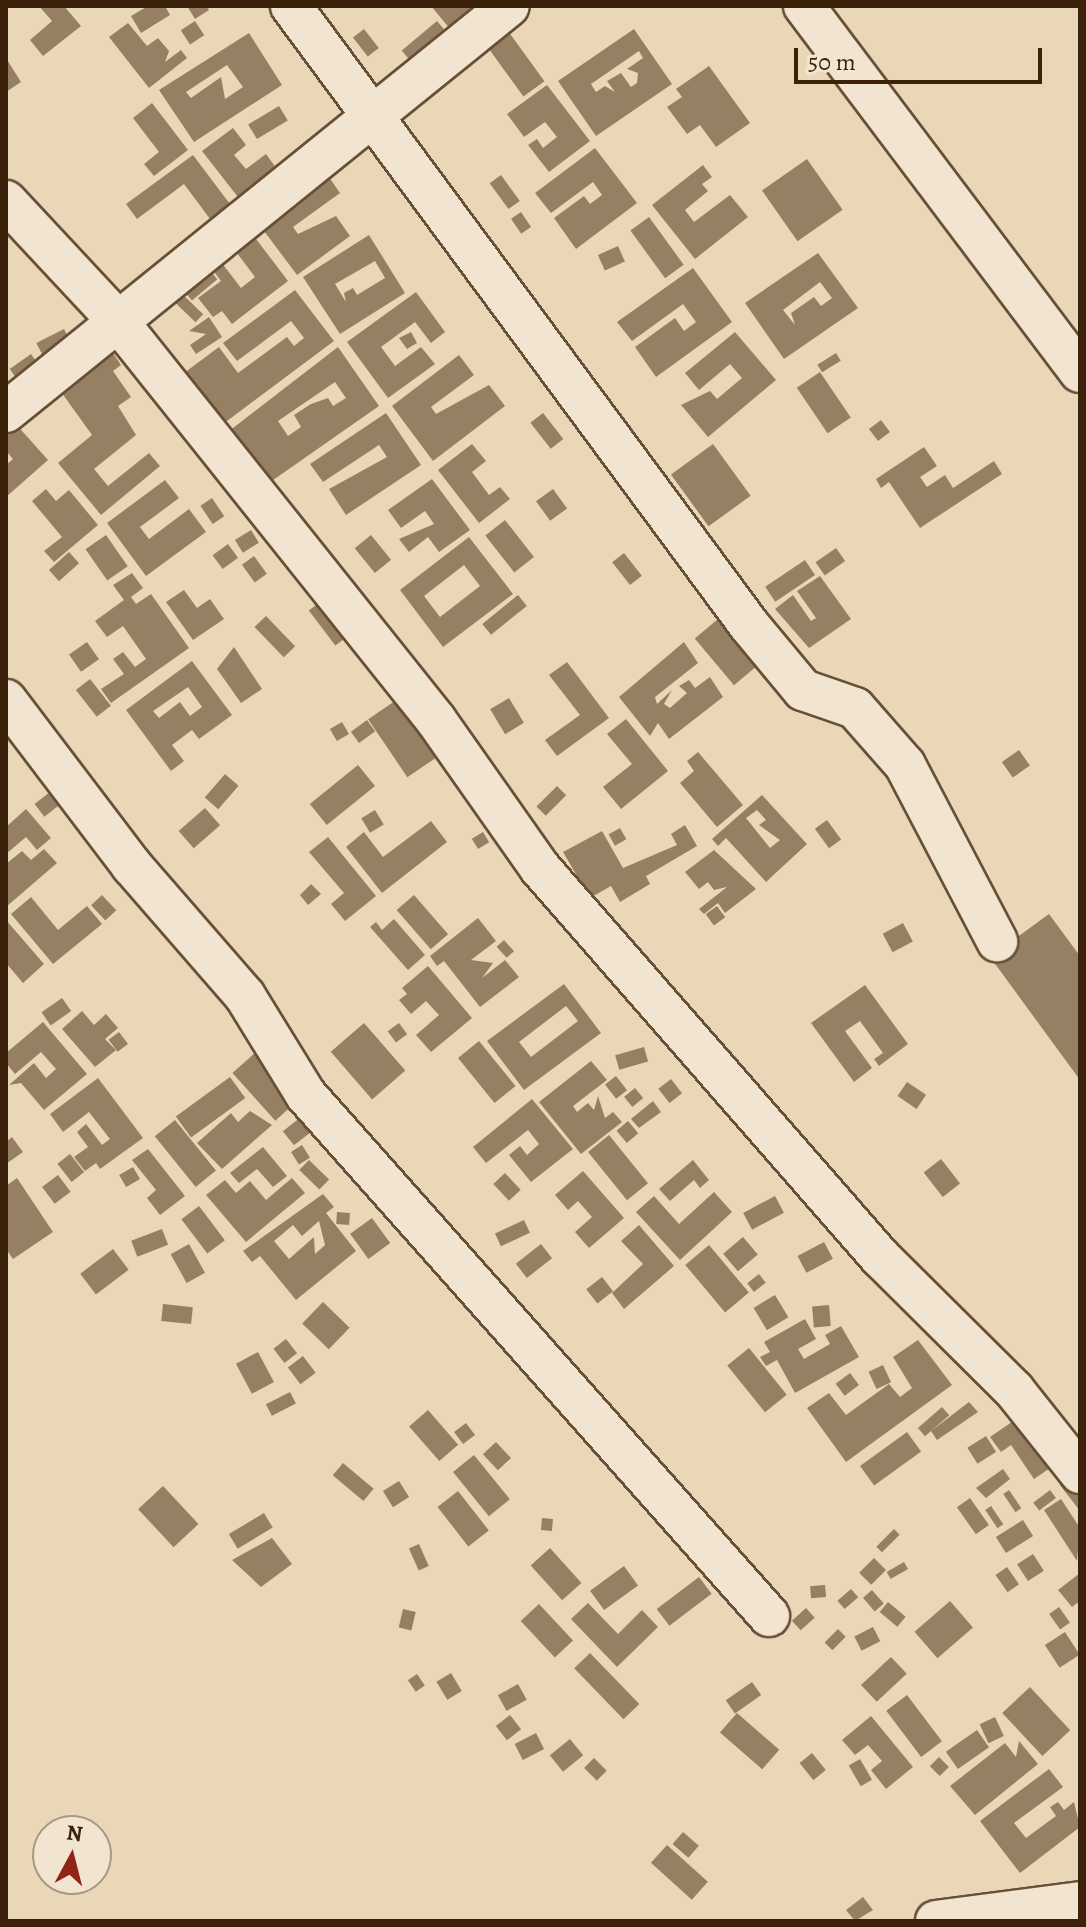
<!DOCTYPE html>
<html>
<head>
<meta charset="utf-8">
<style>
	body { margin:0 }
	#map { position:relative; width:1086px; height:1927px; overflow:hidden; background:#ead7b8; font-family:Alegreya,serif }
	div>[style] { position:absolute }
	.building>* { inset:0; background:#968064; transform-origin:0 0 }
	.roads { filter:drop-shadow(2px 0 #684f36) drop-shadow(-2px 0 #684f36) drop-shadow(0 2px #684f36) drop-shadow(0 -2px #684f36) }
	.minor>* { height:40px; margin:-20px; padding:0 20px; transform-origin:20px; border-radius:20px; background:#f1e5d1 }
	span { translate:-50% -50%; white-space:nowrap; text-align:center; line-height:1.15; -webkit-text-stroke:7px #f1e5d1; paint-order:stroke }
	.frame { position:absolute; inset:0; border:8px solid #3c220a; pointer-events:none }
	.north { position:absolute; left:32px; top:1815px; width:80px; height:80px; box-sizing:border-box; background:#f1e5d1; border:2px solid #a99781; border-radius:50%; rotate:7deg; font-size:22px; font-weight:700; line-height:32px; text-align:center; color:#3c220a }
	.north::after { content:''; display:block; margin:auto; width:28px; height:36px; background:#8f2418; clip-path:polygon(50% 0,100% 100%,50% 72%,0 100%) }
	.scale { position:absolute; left:794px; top:48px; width:248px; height:36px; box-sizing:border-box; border:4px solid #3c220a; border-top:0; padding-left:10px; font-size:24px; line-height:28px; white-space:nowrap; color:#3c220a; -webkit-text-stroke:6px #f1e5d1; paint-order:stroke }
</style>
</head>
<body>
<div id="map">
	<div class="building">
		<i style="clip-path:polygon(39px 6px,64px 6px,81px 26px,43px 56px,30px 40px,52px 21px)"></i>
		<i style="clip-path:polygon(148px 6px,165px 6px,170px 15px,141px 33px,131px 16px)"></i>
		<i style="clip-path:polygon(187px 6px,207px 6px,209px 10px,195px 19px)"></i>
		<i style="clip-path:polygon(431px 6px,489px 6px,456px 36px)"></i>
		<i style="left:195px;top:21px;width:17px;height:17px;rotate:57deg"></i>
		<i style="left:437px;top:21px;width:23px;height:46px;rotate:50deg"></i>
		<i style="clip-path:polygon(128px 23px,147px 46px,158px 38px,169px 51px,165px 62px,181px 50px,187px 58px,149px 88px,109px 37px)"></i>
		<i style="left:364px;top:29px;width:24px;height:14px;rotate:52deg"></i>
		<i style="clip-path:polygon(evenodd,634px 29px,672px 84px,596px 136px,558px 81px,634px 29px,639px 51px,643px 58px,627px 69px,638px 73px,637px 83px,631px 87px,621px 73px,607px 81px,615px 92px,605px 86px,596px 92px,591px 84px,639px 51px)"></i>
		<i style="left:508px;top:31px;width:62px;height:26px;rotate:54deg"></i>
		<i style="clip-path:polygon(evenodd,249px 33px,282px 85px,194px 142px,159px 90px,249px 33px,227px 65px,243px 87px,225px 99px,221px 77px,191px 98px,186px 92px,227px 65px)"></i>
		<i style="clip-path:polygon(6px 58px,21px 82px,6px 92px)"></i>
		<i style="clip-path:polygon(709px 66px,750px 123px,716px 147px,700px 125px,687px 134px,667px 107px,682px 97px,676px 89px)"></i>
		<i style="clip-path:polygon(547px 85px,590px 141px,549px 172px,528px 145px,537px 139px,543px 148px,557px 137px,545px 122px,524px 137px,507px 114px)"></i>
		<i style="clip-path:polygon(152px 103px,188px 150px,154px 176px,144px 164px,159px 152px,133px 118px)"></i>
		<i style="left:279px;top:106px;width:17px;height:36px;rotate:59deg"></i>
		<i style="clip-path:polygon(233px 128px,246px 145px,234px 155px,246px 169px,266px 154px,279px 172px,241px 201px,202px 151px)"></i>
		<i style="clip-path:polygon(595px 148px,637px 203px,576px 249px,554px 218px,584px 196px,590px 204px,602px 195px,593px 182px,551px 213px,535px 193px)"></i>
		<i style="clip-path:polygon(193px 155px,233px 208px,213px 223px,184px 184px,137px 219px,126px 204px)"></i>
		<i style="left:807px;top:159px;width:62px;height:55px;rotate:55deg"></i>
		<i style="clip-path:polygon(703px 165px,712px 177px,702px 184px,708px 191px,685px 210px,694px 222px,730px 195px,748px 217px,695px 259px,652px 205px)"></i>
		<i style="left:501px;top:175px;width:32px;height:14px;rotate:54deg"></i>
		<i style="clip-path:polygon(329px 177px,340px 193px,293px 227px,298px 234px,336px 216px,350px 236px,297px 275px,261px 227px)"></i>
		<i style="left:521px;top:212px;width:18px;height:12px;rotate:56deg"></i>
		<i style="left:649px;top:217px;width:59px;height:23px;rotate:54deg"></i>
		<i style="clip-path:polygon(250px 231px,288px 281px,232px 324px,222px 311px,213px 317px,198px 298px,221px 281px,209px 265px,218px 258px,241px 288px,255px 277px,231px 245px)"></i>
		<i style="clip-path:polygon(evenodd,369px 235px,405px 293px,340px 334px,303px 277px,369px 235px,375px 261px,385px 278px,357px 295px,353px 288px,344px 293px,346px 302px,335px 284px,375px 261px)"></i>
		<i style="left:618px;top:246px;width:17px;height:22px;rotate:66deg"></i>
		<i style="clip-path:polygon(evenodd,818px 253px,858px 308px,784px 359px,745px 303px,818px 253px,820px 282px,832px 298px,821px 306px,814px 297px,791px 313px,795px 325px,783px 310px,820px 282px)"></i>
		<i style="left:207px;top:267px;width:16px;height:33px;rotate:50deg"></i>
		<i style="clip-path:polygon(693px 268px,732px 322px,656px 377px,635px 347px,675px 318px,684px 331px,696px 322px,683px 304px,632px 341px,617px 322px)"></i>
		<i style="left:178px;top:290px;width:35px;height:11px;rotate:44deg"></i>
		<i style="clip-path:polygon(295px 290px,334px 341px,223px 424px,184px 373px,219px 347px,238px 373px,287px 337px,294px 346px,304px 338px,291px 321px,237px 361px,223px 343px)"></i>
		<i style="clip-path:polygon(416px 292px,445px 332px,431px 343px,415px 322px,381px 347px,395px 366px,421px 347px,435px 364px,388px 398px,347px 342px)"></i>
		<i style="clip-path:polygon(209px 317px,222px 337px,196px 354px,190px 345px,206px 334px,189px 331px)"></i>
		<i style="left:64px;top:329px;width:16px;height:31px;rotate:63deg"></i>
		<i style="clip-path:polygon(411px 332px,417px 343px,407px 349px,399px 338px)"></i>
		<i style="clip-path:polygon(735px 332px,776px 380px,708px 437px,681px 405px,710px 391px,717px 399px,742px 378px,730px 364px,699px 390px,685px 373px)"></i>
		<i style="clip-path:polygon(107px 344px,121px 365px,113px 371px,131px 397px,118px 406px,136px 435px,94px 469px,108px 486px,149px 453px,160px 466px,101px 515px,58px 463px,92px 435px,54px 382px)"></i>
		<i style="clip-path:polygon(evenodd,338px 347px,379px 406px,266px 485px,229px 431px,338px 347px,335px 382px,346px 398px,333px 406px,328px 398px,311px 404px,294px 415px,301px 427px,288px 436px,278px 421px,335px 382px)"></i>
		<i style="left:836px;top:353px;width:9px;height:22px;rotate:58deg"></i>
		<i style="left:31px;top:354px;width:21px;height:26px;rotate:55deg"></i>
		<i style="clip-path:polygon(459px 355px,474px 375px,431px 407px,436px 414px,489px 385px,505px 406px,433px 461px,392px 406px)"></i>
		<i style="left:820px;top:372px;width:55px;height:28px;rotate:56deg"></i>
		<i style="clip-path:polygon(6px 413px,48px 460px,6px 497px,6px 465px,13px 459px,6px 451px)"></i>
		<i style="clip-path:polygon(386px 413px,421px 465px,346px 515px,329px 489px,387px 457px,379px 445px,323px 482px,310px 464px)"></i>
		<i style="left:543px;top:413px;width:33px;height:16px;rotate:52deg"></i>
		<i style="left:881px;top:420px;width:15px;height:15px;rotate:53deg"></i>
		<i style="clip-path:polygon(472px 444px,486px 461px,472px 472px,489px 495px,500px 487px,510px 499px,479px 523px,438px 470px)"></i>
		<i style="left:713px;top:444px;width:64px;height:52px;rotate:54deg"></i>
		<i style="clip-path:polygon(924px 447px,937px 466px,920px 477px,927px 487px,945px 475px,953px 488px,994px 461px,1002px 474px,920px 528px,889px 482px,881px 488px,876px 479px)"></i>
		<i style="clip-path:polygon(432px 479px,470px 530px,439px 552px,428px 537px,409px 552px,399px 539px,434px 524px,425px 511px,401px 528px,388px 510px)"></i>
		<i style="clip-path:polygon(165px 480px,179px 498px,140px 527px,149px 539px,189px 509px,206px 532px,146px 576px,107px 523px)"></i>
		<i style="clip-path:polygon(46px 489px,56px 501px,69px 490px,98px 525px,54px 562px,44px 551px,62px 537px,32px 501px)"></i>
		<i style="left:553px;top:489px;width:24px;height:21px;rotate:54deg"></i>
		<i style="left:212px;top:498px;width:22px;height:14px;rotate:56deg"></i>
		<i style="left:505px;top:520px;width:47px;height:25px;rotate:52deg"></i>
		<i style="left:251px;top:530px;width:15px;height:19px;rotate:58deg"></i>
		<i style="left:106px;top:535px;width:38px;height:25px;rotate:55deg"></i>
		<i style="left:371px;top:535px;width:32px;height:21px;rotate:51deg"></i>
		<i style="clip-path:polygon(evenodd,469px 537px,513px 594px,443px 647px,400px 590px,469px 537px,464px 565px,480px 586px,440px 617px,424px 596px,464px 565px)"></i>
		<i style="left:228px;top:544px;width:17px;height:19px;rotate:54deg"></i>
		<i style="left:836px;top:548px;width:16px;height:25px;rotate:55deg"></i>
		<i style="left:69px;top:552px;width:15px;height:27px;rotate:48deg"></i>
		<i style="left:624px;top:553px;width:29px;height:15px;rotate:52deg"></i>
		<i style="left:254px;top:556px;width:22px;height:15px;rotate:54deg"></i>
		<i style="left:805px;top:560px;width:18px;height:48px;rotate:56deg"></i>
		<i style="clip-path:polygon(132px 573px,143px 588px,131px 597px,136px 604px,151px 594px,189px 648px,111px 703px,101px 689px,124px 674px,113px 659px,123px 652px,135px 667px,146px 659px,123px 626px,107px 637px,95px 621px,124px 600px,113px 585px)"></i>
		<i style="clip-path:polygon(820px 576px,851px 619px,809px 648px,775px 609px,793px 595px,811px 621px,816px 618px,797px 591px)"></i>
		<i style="clip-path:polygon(184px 590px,197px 608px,210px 599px,224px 619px,193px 640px,166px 602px)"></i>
		<i style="left:518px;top:595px;width:14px;height:46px;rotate:51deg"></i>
		<i style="left:324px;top:599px;width:44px;height:19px;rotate:53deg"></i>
		<i style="left:730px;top:609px;width:61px;height:46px;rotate:50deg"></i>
		<i style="left:266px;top:616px;width:42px;height:16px;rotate:46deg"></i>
		<i style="left:87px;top:642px;width:21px;height:22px;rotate:55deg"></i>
		<i style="clip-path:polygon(684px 642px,698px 663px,655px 697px,657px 704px,672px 690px,664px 704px,670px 708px,687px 693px,679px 686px,689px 680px,695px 688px,710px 677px,723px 697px,669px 739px,658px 723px,650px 736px,619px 697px)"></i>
		<i style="clip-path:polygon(234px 647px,262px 689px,241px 703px,217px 669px)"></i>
		<i style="clip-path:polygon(evenodd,192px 661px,232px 715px,199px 739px,192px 730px,172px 745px,184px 761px,171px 771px,126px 710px,192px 661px,188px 687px,202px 707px,190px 716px,180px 702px,159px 718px,153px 711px,188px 687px)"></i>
		<i style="clip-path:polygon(567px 662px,609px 718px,557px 756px,545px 740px,580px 715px,549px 675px)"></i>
		<i style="left:90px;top:679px;width:34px;height:18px;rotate:52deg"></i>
		<i style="left:509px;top:698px;width:29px;height:22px;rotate:59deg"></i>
		<i style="left:398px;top:699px;width:70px;height:36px;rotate:56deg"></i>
		<i style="clip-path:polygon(626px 719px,668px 771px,621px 809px,603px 787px,632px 764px,607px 734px)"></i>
		<i style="left:367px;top:720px;width:14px;height:20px;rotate:54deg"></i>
		<i style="left:342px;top:722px;width:14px;height:14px;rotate:60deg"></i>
		<i style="left:1019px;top:750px;width:19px;height:21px;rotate:55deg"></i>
		<i style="clip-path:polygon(698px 752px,743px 805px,717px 827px,680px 783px,694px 771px,687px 761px)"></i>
		<i style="left:358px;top:765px;width:27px;height:62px;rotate:51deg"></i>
		<i style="left:225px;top:774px;width:18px;height:31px;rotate:41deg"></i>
		<i style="left:59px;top:785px;width:16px;height:31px;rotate:52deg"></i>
		<i style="left:557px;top:786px;width:13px;height:29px;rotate:45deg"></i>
		<i style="clip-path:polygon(evenodd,762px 795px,807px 844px,766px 882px,726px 838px,718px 846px,712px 839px,762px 795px,757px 810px,766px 820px,759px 825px,780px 840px,770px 848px,746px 818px,757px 810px)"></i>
		<i style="left:205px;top:808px;width:23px;height:35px;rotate:49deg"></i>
		<i style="clip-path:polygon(26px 809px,51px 838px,37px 850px,26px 837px,6px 854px,6px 827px)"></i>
		<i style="left:375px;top:810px;width:17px;height:16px;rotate:59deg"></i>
		<i style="left:827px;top:820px;width:24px;height:15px;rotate:54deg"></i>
		<i style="clip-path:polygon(431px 821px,447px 842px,382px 893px,346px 847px,364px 832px,383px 857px)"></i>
		<i style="clip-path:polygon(685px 825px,697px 846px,646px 876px,650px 884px,620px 902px,611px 886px,590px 898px,563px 852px,602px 831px,623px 868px,677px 845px,671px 834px)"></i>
		<i style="left:620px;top:828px;width:13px;height:13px;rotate:61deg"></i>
		<i style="left:483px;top:832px;width:12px;height:13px;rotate:59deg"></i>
		<i style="clip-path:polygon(328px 837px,376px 896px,345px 921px,331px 904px,344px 893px,309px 852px)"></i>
		<i style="clip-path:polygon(44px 849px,57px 863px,6px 907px,6px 864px,22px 851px,31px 860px)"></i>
		<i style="clip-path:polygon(714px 850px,756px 889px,725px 913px,718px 903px,704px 914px,699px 909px,727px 887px,714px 890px,708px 882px,699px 889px,685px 872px)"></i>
		<i style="clip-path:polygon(311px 884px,321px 894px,308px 905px,300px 895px)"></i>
		<i style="left:102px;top:895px;width:21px;height:15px;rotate:47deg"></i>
		<i style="left:414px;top:895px;width:52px;height:23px;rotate:49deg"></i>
		<i style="clip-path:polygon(31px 897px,58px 930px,87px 906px,102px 924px,53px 964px,11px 914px)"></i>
		<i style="left:717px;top:906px;width:14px;height:14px;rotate:54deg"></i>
		<i style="clip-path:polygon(1049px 914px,1080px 956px,1080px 1080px,990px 957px)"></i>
		<i style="clip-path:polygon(478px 918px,496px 941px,471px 960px,493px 963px,482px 978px,505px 960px,519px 977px,480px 1007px,444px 961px,437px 966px,430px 956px)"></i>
		<i style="clip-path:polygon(394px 919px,425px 955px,408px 970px,370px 927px,376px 922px,382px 930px)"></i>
		<i style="clip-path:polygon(6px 920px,44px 964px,23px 983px,6px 963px)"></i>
		<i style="left:903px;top:923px;width:21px;height:23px;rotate:62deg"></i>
		<i style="left:504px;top:940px;width:15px;height:10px;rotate:48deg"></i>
		<i style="clip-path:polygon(428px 966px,472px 1018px,431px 1052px,416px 1035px,439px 1015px,426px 1001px,411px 1014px,399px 1000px,407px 994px,402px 988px)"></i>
		<i style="clip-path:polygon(evenodd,564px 984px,601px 1033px,524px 1090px,487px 1041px,564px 984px,566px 1006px,578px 1021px,531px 1057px,519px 1042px,566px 1006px)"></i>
		<i style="clip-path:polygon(865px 985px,908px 1044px,879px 1066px,874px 1059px,883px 1053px,860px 1021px,845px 1031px,872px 1068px,854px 1082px,811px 1023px)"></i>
		<i style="left:62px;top:998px;width:16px;height:25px;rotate:55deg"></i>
		<i style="clip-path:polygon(82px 1011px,94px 1025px,106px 1014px,118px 1028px,105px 1039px,116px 1050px,95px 1067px,62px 1029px)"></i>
		<i style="clip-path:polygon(43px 1022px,87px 1074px,44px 1110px,21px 1083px,9px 1085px,34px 1063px,46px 1078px,56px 1069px,41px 1052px,15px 1074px,6px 1063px,6px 1053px)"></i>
		<i style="left:364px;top:1023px;width:63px;height:44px;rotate:49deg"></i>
		<i style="left:399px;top:1023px;width:14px;height:14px;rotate:54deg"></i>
		<i style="left:119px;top:1032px;width:15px;height:13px;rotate:53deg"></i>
		<i style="left:479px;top:1041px;width:58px;height:27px;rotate:51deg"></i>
		<i style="left:644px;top:1047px;width:15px;height:30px;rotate:74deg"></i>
		<i style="left:257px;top:1051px;width:64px;height:33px;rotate:48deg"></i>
		<i style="clip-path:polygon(591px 1061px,607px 1080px,573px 1106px,577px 1112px,588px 1103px,594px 1110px,598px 1096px,605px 1118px,613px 1112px,622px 1122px,581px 1154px,539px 1102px)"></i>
		<i style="left:616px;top:1076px;width:18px;height:14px;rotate:52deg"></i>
		<i style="left:230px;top:1077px;width:26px;height:67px;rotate:54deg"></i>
		<i style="clip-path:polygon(98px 1078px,143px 1138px,100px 1169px,96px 1163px,85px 1171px,74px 1157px,88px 1147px,77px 1132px,86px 1124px,102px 1145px,110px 1139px,89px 1112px,63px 1132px,50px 1114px)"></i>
		<i style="left:671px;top:1079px;width:18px;height:16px;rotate:52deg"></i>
		<i style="left:907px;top:1082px;width:23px;height:17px;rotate:34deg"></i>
		<i style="left:635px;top:1088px;width:13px;height:14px;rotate:51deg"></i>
		<i style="clip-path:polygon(532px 1099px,573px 1149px,531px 1182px,509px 1155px,520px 1146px,527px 1155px,539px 1144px,528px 1130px,486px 1163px,473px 1147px)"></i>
		<i style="clip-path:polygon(653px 1101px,661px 1112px,639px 1128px,631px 1119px)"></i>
		<i style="clip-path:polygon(250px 1111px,272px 1125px,222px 1169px,197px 1143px,231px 1113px,238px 1122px)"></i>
		<i style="left:301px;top:1117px;width:18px;height:23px;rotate:52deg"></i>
		<i style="left:175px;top:1120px;width:65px;height:26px;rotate:51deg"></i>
		<i style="left:628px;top:1121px;width:16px;height:15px;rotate:50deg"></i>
		<i style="left:609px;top:1135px;width:62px;height:27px;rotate:51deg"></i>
		<i style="clip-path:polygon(12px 1137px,23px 1152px,6px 1164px,6px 1142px)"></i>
		<i style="left:302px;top:1145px;width:15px;height:13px;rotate:58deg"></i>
		<i style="clip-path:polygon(263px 1147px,287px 1176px,273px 1187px,257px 1169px,239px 1183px,230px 1173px)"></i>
		<i style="clip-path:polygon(148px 1149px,185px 1196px,160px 1215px,147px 1198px,156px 1190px,132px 1160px)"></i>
		<i style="left:70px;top:1154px;width:23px;height:16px;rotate:52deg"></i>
		<i style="left:941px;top:1159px;width:31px;height:22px;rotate:52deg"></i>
		<i style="left:309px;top:1160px;width:28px;height:14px;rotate:44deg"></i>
		<i style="clip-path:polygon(693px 1160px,709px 1180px,700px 1188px,694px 1180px,670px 1201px,659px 1189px)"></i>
		<i style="left:133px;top:1167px;width:14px;height:16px;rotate:60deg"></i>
		<i style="clip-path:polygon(583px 1171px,624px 1218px,589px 1248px,575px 1232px,592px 1217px,578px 1201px,568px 1210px,555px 1195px)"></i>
		<i style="left:505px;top:1173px;width:23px;height:16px;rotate:47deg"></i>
		<i style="left:58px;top:1175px;width:21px;height:20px;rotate:53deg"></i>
		<i style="clip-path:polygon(17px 1178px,53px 1232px,13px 1259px,6px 1249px,6px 1186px)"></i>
		<i style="clip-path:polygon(292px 1178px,305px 1193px,246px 1242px,206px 1195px,225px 1180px,236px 1193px,250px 1181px,266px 1200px)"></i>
		<i style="clip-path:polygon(714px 1192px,732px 1212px,680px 1260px,636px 1212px,654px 1196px,679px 1224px)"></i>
		<i style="clip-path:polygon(evenodd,323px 1194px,334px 1207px,326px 1213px,356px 1251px,296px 1300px,260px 1256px,252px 1262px,243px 1251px,323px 1194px,319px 1221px,325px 1245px,315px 1254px,314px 1237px,289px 1259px,274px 1241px,293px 1225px,302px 1236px,319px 1221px)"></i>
		<i style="left:775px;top:1196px;width:19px;height:36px;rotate:62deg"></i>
		<i style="left:199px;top:1206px;width:43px;height:22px;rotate:53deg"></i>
		<i style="left:337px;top:1212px;width:13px;height:12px;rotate:4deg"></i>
		<i style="left:372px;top:1218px;width:31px;height:27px;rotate:54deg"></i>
		<i style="left:524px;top:1220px;width:14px;height:32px;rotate:65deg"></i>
		<i style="clip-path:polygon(639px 1225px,674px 1266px,624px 1309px,612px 1293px,643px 1264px,621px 1241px)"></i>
		<i style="left:162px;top:1229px;width:17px;height:33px;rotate:69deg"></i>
		<i style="left:743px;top:1237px;width:23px;height:26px;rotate:50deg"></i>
		<i style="left:824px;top:1242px;width:19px;height:30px;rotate:62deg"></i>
		<i style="left:189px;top:1244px;width:33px;height:21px;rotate:61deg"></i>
		<i style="left:541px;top:1244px;width:18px;height:32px;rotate:52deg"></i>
		<i style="left:709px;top:1245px;width:62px;height:31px;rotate:50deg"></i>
		<i style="left:113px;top:1249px;width:26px;height:41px;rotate:53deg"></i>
		<i style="left:759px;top:1274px;width:11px;height:15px;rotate:52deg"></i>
		<i style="left:602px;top:1277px;width:18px;height:20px;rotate:52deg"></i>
		<i style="left:775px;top:1295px;width:26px;height:25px;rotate:59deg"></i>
		<i style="left:323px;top:1302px;width:37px;height:30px;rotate:44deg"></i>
		<i style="left:163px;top:1304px;width:30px;height:17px;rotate:6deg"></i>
		<i style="left:829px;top:1305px;width:21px;height:17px;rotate:85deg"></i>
		<i style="clip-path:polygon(805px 1319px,816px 1339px,798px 1349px,804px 1359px,830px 1344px,825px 1335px,841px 1326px,859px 1357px,795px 1393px,777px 1360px,766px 1366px,760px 1357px,770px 1352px,764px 1342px)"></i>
		<i style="left:286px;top:1339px;width:18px;height:16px;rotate:52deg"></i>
		<i style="clip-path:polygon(918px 1340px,952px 1385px,846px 1462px,807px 1408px,829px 1393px,846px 1415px,889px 1384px,900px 1397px,912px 1388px,893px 1357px)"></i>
		<i style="left:749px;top:1348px;width:60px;height:28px;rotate:51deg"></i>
		<i style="left:258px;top:1352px;width:34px;height:25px;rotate:62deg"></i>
		<i style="left:303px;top:1356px;width:21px;height:19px;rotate:53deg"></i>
		<i style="left:883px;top:1365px;width:19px;height:16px;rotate:65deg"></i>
		<i style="left:850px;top:1373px;width:15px;height:18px;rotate:53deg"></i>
		<i style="left:290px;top:1392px;width:13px;height:27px;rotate:63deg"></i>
		<i style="clip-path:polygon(969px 1402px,978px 1412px,937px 1440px,931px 1431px)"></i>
		<i style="left:942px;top:1407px;width:11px;height:32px;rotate:49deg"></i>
		<i style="left:428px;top:1410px;width:46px;height:25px;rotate:49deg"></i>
		<i style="clip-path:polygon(1019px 1417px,1053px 1466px,1034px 1479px,1011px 1445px,1001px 1452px,990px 1437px)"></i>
		<i style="left:466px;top:1423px;width:15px;height:15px;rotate:53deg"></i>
		<i style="left:907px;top:1432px;width:24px;height:58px;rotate:54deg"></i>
		<i style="left:986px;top:1436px;width:19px;height:22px;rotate:58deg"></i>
		<i style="left:496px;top:1442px;width:22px;height:18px;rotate:47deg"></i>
		<i style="left:474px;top:1455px;width:57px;height:27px;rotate:51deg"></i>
		<i style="left:343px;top:1463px;width:40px;height:16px;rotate:40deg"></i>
		<i style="clip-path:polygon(1003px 1469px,1010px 1479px,986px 1498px,976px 1488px)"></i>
		<i style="clip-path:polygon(1072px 1476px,1080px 1487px,1080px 1511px,1060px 1485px)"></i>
		<i style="left:399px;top:1481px;width:19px;height:19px;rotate:58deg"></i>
		<i style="left:163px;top:1486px;width:52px;height:34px;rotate:47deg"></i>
		<i style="left:1009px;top:1490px;width:22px;height:7px;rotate:56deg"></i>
		<i style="left:1050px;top:1490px;width:10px;height:21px;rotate:53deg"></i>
		<i style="left:458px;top:1491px;width:50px;height:26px;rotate:52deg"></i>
		<i style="left:970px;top:1498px;width:33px;height:16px;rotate:55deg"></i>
		<i style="clip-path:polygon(1061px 1499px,1080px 1528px,1077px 1561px,1044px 1510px)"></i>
		<i style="left:991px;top:1506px;width:22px;height:7px;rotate:56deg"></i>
		<i style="left:264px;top:1513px;width:17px;height:41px;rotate:59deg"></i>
		<i style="left:542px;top:1518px;width:11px;height:12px;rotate:5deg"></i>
		<i style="left:1023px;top:1520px;width:19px;height:32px;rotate:58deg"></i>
		<i style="left:894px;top:1529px;width:8px;height:25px;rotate:45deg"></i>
		<i style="clip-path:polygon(272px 1538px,292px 1564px,261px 1587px,232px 1560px)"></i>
		<i style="left:419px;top:1544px;width:24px;height:11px;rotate:66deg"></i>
		<i style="left:550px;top:1548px;width:47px;height:26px;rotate:48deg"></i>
		<i style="left:1033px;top:1554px;width:20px;height:19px;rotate:57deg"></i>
		<i style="left:874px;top:1558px;width:17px;height:21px;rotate:45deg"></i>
		<i style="left:904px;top:1562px;width:8px;height:20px;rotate:60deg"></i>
		<i style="left:624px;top:1566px;width:24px;height:42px;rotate:54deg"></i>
		<i style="left:1007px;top:1567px;width:21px;height:14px;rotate:55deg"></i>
		<i style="clip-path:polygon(1080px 1573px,1080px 1601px,1072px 1607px,1058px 1590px)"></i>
		<i style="left:699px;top:1577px;width:21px;height:53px;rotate:53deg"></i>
		<i style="left:825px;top:1585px;width:12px;height:15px;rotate:85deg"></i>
		<i style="left:851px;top:1589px;width:11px;height:18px;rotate:49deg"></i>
		<i style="left:872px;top:1590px;width:18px;height:12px;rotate:49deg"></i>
		<i style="left:950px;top:1601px;width:35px;height:47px;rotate:49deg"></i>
		<i style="left:888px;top:1602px;width:23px;height:13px;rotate:40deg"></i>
		<i style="clip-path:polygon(588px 1603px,618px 1634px,642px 1610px,658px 1627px,617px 1667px,571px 1619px)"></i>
		<i style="left:539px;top:1604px;width:50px;height:25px;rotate:47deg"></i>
		<i style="left:1059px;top:1607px;width:19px;height:12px;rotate:55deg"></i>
		<i style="left:806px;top:1608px;width:13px;height:19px;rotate:48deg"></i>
		<i style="left:403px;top:1609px;width:13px;height:19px;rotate:13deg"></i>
		<i style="left:873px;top:1627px;width:16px;height:21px;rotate:63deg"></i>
		<i style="left:838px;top:1629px;width:11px;height:19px;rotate:45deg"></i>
		<i style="left:1065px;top:1632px;width:27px;height:24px;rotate:57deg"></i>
		<i style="left:590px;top:1653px;width:71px;height:22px;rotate:46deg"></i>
		<i style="left:891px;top:1657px;width:23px;height:41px;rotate:47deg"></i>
		<i style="left:451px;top:1673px;width:21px;height:17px;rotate:59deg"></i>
		<i style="left:417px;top:1674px;width:14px;height:11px;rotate:56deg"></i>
		<i style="left:752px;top:1682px;width:16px;height:32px;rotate:55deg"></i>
		<i style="left:518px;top:1684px;width:18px;height:23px;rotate:61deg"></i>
		<i style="left:1030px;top:1687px;width:59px;height:38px;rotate:47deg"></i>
		<i style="left:907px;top:1695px;width:58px;height:26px;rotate:53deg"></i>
		<i style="left:737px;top:1713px;width:56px;height:26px;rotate:41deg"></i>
		<i style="left:510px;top:1715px;width:18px;height:18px;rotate:52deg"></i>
		<i style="clip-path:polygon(871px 1716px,913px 1767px,886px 1789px,871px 1770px,882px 1761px,868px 1745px,855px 1755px,842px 1740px)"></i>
		<i style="left:995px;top:1717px;width:21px;height:17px;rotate:65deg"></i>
		<i style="left:977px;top:1730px;width:21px;height:38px;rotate:55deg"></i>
		<i style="left:536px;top:1733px;width:18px;height:24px;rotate:63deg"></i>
		<i style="left:570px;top:1739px;width:21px;height:26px;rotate:51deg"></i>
		<i style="clip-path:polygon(1019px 1741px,1038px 1764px,975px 1815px,950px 1786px,1005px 1743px,1016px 1757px)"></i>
		<i style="left:812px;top:1753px;width:22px;height:16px;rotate:51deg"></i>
		<i style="left:939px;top:1757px;width:14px;height:13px;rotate:45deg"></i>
		<i style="left:594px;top:1758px;width:18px;height:14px;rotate:45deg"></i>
		<i style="left:860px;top:1759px;width:24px;height:13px;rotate:60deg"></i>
		<i style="clip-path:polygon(1049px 1769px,1063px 1787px,1014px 1823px,1026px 1838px,1056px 1816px,1050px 1807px,1058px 1802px,1064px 1810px,1074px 1802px,1080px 1827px,1020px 1873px,980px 1821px)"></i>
		<i style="left:683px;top:1832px;width:21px;height:16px;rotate:41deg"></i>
		<i style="left:667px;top:1845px;width:55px;height:24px;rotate:42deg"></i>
		<i style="clip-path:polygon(863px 1897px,873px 1910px,855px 1921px,846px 1910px)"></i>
	</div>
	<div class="roads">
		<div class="minor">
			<i style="left:291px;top:6px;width:770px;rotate:53.5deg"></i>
			<i style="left:749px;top:625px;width:85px;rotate:50.3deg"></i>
			<i style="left:803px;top:690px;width:55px;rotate:19.1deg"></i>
			<i style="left:855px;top:708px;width:76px;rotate:48.7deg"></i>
			<i style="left:905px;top:765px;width:199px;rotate:62.4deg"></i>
			<i style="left:804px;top:6px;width:458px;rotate:53deg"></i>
			<i style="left:6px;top:201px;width:161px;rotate:47deg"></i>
			<i style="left:116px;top:319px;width:513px;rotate:51.41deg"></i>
			<i style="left:436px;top:720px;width:181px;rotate:54.9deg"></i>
			<i style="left:540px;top:868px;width:517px;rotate:48.85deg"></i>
			<i style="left:880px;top:1257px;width:189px;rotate:44.8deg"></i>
			<i style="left:1014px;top:1390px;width:106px;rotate:51.5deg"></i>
			<i style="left:6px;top:412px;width:646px;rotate:-38.91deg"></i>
			<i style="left:6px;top:700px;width:208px;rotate:52.8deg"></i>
			<i style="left:132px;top:866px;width:172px;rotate:49deg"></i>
			<i style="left:245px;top:996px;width:116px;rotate:58.4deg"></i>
			<i style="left:306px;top:1095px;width:697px;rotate:48.37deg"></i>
			<i style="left:936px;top:1921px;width:145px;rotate:-7.5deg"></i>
		</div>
	</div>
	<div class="frame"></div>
	<div class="north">N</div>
	<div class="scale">50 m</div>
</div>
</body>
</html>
